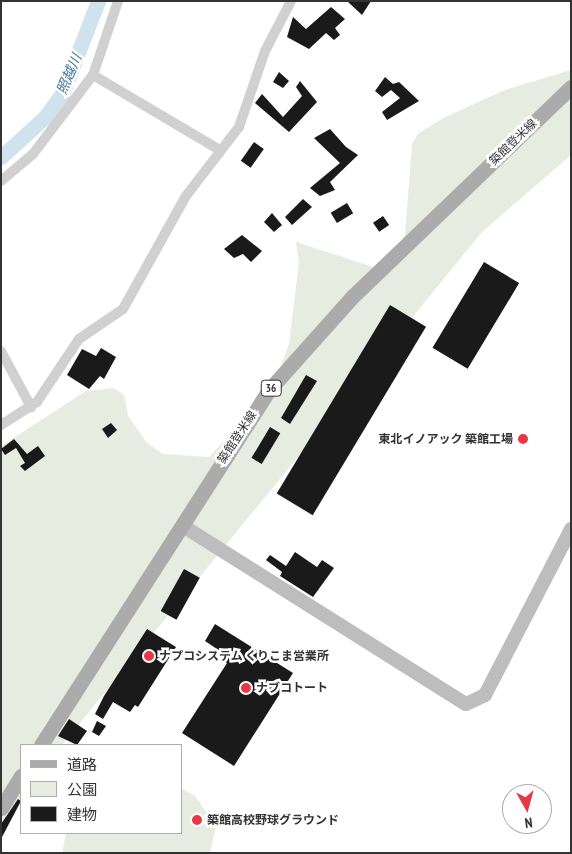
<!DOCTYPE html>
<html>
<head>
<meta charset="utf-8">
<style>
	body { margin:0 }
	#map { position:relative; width:572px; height:854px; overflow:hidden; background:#fff; font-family:"PT Sans Narrow","Noto Sans JP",sans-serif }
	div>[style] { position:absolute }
	.green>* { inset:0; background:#e6ecdf }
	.river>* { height:15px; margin:-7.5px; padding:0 7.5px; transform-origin:7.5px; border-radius:7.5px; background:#cfe2ee }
	.building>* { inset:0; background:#1a1a1a; transform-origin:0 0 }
	.street>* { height:10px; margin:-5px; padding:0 5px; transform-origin:5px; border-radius:5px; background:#d0d0d0 }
	.secondary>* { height:14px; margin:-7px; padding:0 7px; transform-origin:7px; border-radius:7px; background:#bdbdbd }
	.primary>* { height:15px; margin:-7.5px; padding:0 7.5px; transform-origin:7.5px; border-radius:7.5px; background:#ababab }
	.dots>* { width:14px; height:14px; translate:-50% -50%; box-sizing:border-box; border:2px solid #fff; border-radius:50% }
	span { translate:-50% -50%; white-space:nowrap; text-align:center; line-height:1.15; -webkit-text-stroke:5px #fff; paint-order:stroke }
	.shield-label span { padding:1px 4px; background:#fff; border:1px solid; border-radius:4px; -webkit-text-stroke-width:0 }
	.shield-label { font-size:11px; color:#333; font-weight:700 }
	.street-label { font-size:12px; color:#333 }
	.poi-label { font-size:12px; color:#333; font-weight:700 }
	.right { translate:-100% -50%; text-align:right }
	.left { translate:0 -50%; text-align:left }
	.water-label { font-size:14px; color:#3f7597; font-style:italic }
	.frame { position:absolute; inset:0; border:2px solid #333; pointer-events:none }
	.legend { position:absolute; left:20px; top:744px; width:162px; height:90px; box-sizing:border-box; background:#fff; border:1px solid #adadad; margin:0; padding:6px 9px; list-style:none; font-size:15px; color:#333 }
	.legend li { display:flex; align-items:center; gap:10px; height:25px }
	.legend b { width:25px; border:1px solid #adadad }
	.north { position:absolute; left:502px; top:784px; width:50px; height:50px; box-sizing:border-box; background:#fff; border:1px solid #adadad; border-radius:50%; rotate:173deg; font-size:14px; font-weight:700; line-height:20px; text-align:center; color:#333 }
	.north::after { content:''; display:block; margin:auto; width:18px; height:22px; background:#e63946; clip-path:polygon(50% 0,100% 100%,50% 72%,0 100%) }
</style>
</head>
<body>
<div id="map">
	<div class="green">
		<i style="clip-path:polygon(571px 70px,571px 155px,482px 232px,62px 745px,21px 745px,21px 797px,1px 822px,1px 446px,86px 391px,114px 388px,124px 395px,128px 416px,147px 443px,163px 454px,209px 457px,274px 386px,289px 344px,299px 263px,296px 242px,373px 267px,398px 254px,405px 235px,412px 144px,418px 134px,443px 118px,505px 90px)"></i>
		<i style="clip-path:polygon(181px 788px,195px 796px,216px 826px,210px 853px,62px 853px,66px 833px,181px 833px)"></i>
	</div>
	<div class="river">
		<i style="left:1px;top:157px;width:59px;rotate:-42.3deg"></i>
		<i style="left:45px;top:117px;width:29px;rotate:-54deg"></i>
		<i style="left:62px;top:94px;width:100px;rotate:-68.8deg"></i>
	</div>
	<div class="building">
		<i style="clip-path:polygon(347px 1px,371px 1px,362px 15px)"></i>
		<i style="clip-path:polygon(331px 7px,345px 19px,335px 28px,340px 35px,334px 40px,326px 33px,309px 49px,287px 37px,293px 17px,306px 29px)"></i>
		<i style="clip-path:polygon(279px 72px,289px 81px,283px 88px,273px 82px)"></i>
		<i style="clip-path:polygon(385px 77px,393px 84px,399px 82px,419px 101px,387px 120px,382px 112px,400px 98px,391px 90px,382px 97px,375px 91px)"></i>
		<i style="clip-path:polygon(300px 81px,317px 102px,289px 132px,255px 103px,262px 94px,283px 117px,302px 96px,296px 87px)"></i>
		<i style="clip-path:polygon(330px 129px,346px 147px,358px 155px,330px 182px,335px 190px,320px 196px,310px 188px,340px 163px,314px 138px)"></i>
		<i style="left:254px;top:142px;width:12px;height:23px;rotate:35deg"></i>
		<i style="clip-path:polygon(303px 199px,312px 207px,292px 225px,285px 217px)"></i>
		<i style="left:347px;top:203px;width:12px;height:19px;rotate:59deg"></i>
		<i style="clip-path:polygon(272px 213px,282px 225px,274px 232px,264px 222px)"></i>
		<i style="left:383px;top:216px;width:11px;height:12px;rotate:56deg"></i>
		<i style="clip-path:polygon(242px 235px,262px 251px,251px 262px,243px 254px,234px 258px,224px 249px)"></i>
		<i style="left:484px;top:262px;width:41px;height:100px;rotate:31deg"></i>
		<i style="left:390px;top:305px;width:42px;height:220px;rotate:31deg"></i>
		<i style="clip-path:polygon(101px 348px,116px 357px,104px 379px,100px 376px,89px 389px,67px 375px,82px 349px,96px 356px)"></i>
		<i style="clip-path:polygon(306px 375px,317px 381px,290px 424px,281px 418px)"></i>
		<i style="clip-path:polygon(111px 423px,117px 430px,108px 438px,102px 429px)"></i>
		<i style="left:270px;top:427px;width:12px;height:36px;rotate:31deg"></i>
		<i style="clip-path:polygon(14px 439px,27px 454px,38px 446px,45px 456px,25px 471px,20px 466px,25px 463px,16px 448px,5px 455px,1px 449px)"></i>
		<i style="clip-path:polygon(295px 552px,317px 567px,322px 560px,334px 568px,313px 597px,280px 576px,282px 572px,266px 560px,270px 555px,286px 566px)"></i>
		<i style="left:184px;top:569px;width:18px;height:48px;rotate:29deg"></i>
		<i style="clip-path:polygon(215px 624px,293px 673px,234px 766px,182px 733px,227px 663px,217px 657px,220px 651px,205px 641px)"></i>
		<i style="clip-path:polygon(147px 629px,176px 647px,138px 707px,135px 705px,130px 712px,113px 702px,103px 719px,95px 714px,104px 696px)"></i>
		<i style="clip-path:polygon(69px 719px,87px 731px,77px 745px,58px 736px)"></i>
		<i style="clip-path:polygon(97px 721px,106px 726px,99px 736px,92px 732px)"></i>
		<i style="clip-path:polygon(18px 799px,21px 801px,1px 839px,1px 824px)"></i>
	</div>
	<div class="street">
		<i style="left:93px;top:75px;width:147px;rotate:30.6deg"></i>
		<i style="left:1px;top:181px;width:42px;rotate:-40.2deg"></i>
		<i style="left:33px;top:154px;width:99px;rotate:-52.8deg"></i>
		<i style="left:93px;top:75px;width:78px;rotate:-71.3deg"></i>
		<i style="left:1px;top:351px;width:64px;rotate:61.8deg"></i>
		<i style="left:1px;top:425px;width:43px;rotate:-32.6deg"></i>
		<i style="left:37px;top:402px;width:76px;rotate:-56.3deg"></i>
		<i style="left:79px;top:339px;width:53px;rotate:-34.3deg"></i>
		<i style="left:123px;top:309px;width:129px;rotate:-60.9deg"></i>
		<i style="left:186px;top:196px;width:87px;rotate:-52.5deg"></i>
		<i style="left:239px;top:127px;width:80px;rotate:-71.1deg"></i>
		<i style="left:265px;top:51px;width:56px;rotate:-62.5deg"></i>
	</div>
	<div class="secondary">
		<i style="left:183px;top:526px;width:334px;rotate:32.2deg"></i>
		<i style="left:466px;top:704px;width:21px;rotate:-25deg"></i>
		<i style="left:485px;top:695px;width:187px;rotate:-62.6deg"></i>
	</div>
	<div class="primary">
		<i style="left:41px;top:745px;width:421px;rotate:-57.3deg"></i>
		<i style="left:268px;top:391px;width:127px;rotate:-48.2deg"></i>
		<i style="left:353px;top:296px;width:302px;rotate:-43.8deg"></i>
		<i style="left:1px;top:808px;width:38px;rotate:-58deg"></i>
	</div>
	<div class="dots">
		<i style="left:523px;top:439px;background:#e63946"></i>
		<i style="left:149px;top:656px;background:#e63946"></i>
		<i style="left:246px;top:688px;background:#e63946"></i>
		<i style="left:197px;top:820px;background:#e63946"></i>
	</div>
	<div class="shield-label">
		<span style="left:271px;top:388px">36</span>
	</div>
	<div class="street-label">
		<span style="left:513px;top:142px;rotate:-44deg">築館登米線</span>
		<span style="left:237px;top:437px;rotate:-57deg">築館登米線</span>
	</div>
	<div class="poi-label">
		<span class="right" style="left:513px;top:439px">東北イノアック 築館工場</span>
		<span class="left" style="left:159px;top:656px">ナプコシステム くりこま営業所</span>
		<span class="left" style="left:256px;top:688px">ナブコトート</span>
		<span class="left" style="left:207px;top:820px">築館高校野球グラウンド</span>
	</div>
	<div class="water-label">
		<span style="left:69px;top:74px;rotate:-67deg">照越川</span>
	</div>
	<div class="frame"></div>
	<ul class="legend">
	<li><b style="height:6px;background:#ababab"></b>道路</li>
	<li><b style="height:14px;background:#e6ecdf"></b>公園</li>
	<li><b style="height:14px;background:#1a1a1a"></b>建物</li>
	</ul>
	<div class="north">N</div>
</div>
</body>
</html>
